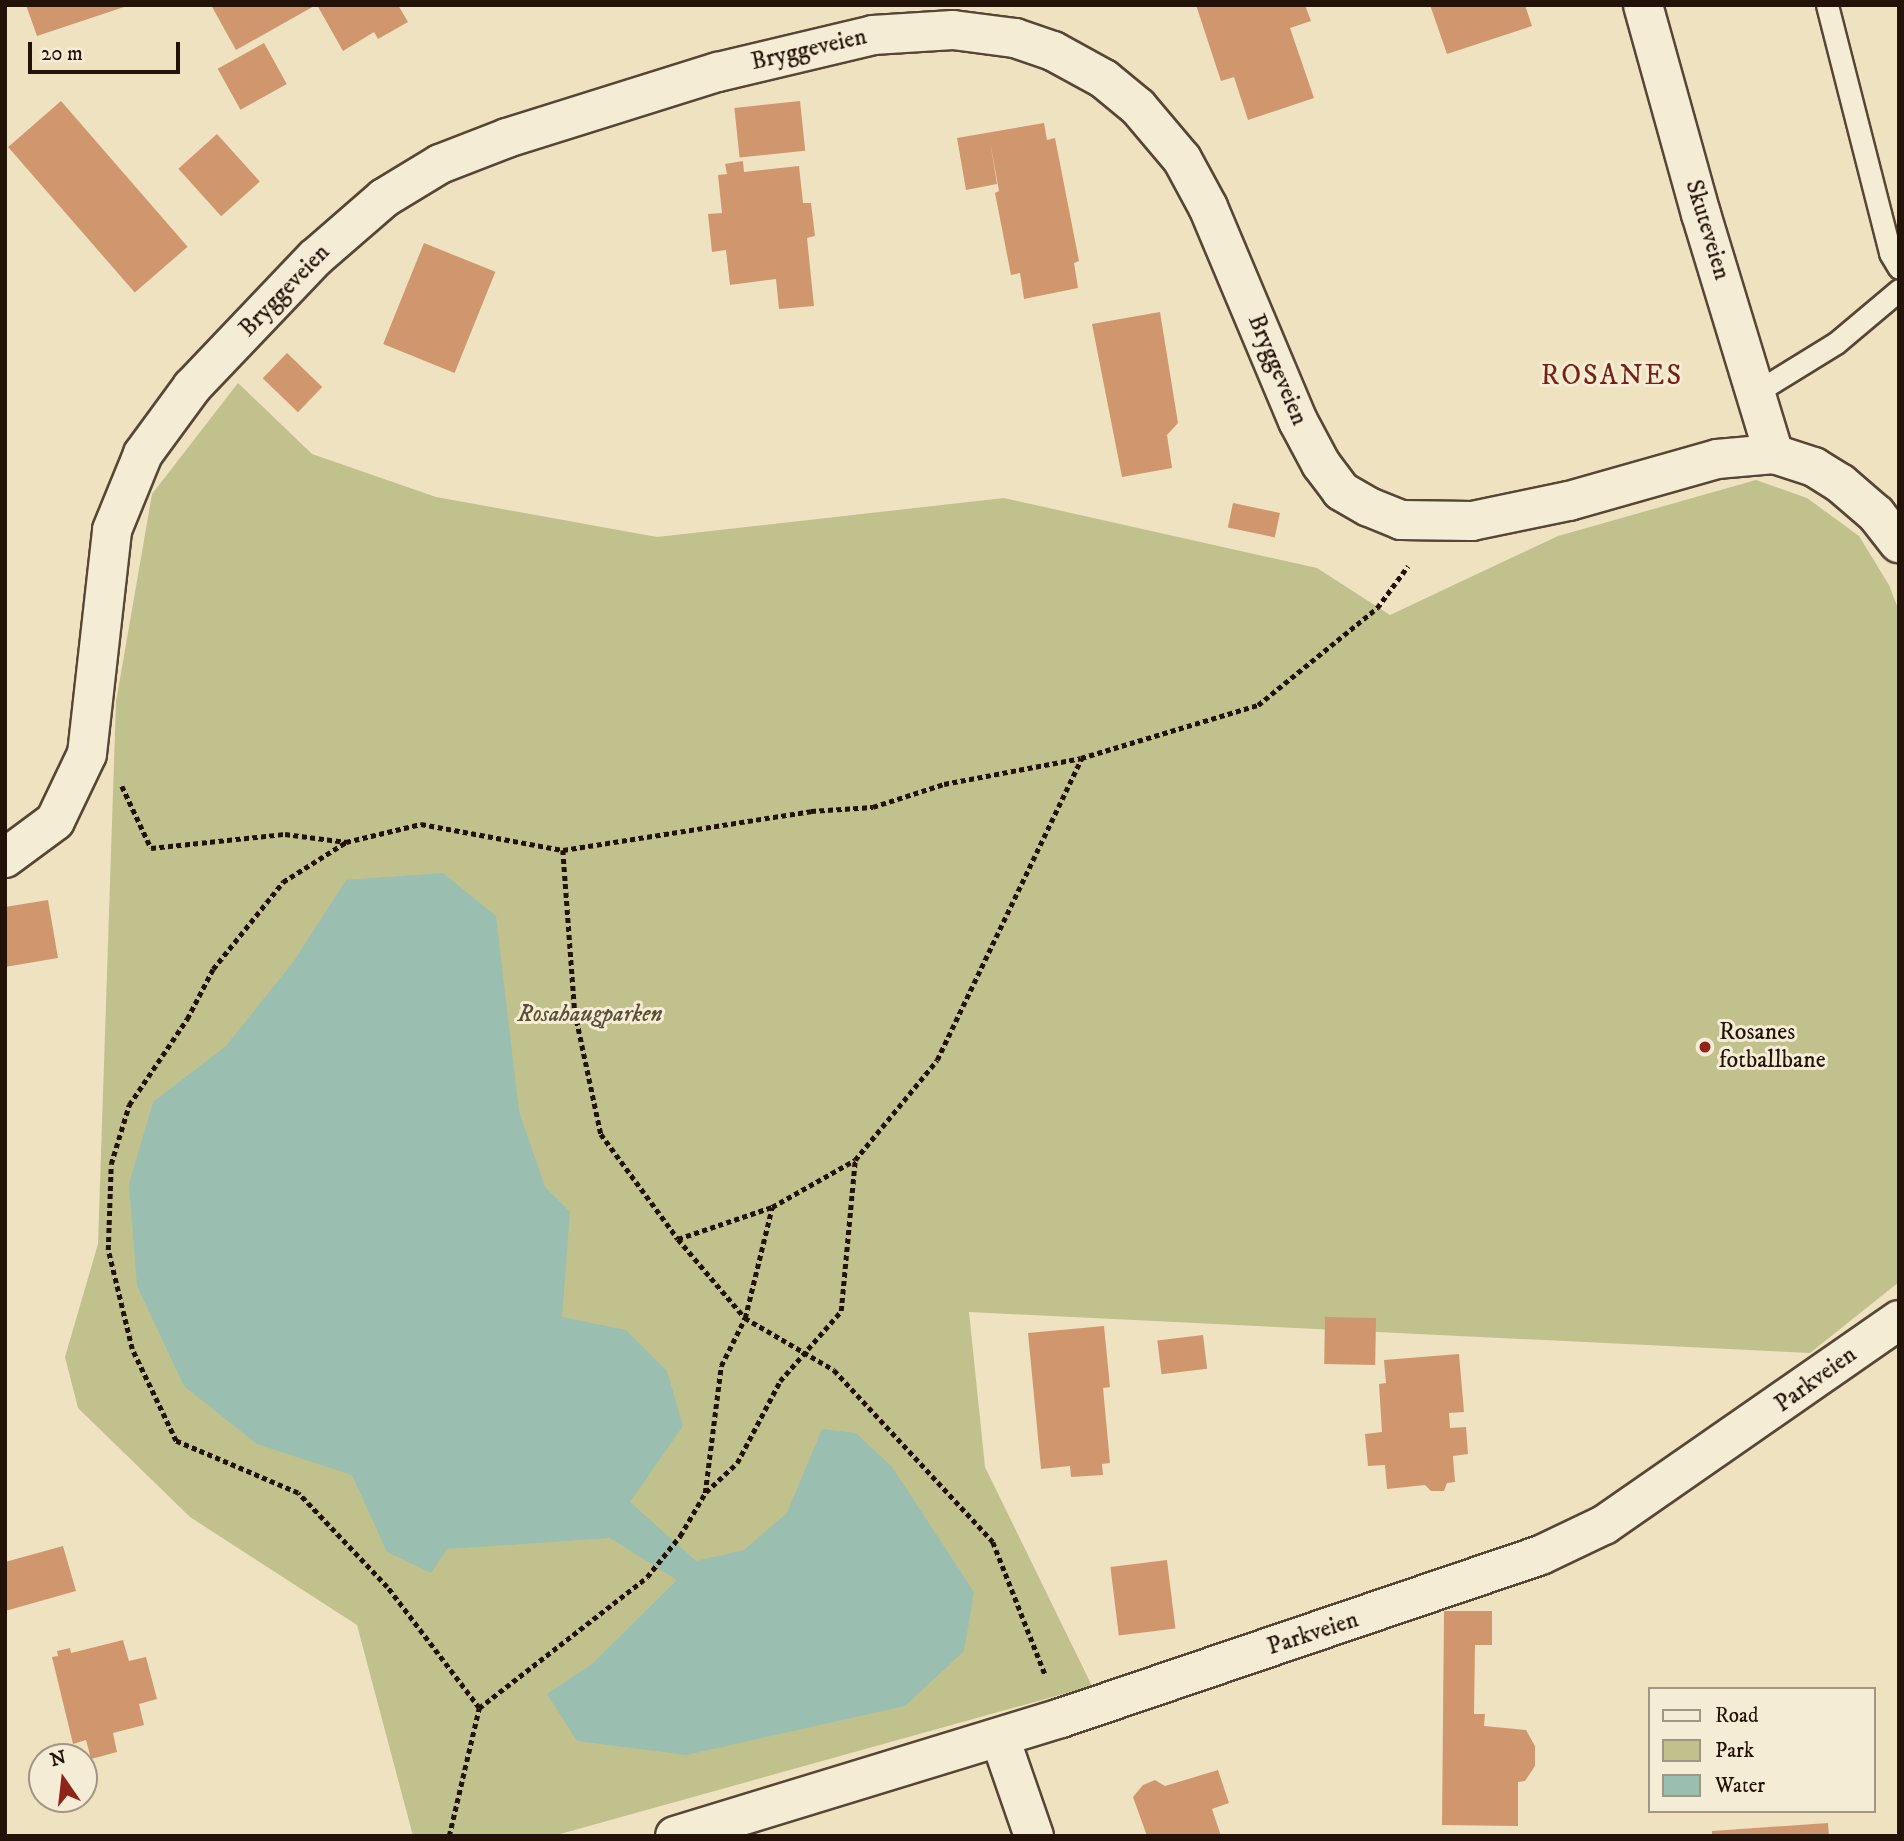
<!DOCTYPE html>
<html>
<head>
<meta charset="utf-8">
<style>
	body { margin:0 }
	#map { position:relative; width:1904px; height:1841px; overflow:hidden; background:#efe2c0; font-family:"IM FELL DW Pica",serif }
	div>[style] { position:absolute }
	.green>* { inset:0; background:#c1c18d }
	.water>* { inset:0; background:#9abeaf }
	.building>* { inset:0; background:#d0976e; transform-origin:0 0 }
	.path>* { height:4.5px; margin-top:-2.25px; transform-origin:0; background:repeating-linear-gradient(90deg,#231207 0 5px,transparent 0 8.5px) }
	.roads { filter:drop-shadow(2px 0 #564635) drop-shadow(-2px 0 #564635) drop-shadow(0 2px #564635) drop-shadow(0 -2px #564635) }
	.service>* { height:21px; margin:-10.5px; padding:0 10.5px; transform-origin:10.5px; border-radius:10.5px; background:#f5ecd6 }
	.minor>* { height:38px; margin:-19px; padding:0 19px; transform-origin:19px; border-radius:19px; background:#f5ecd6 }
	.dots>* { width:19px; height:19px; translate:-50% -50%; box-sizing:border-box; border:4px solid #f5ecd6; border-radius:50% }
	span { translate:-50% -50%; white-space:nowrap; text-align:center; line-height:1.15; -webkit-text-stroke:6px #f5ecd6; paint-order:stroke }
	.street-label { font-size:24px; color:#231207 }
	.park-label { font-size:24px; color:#5a4f36; font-style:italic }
	.poi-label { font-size:24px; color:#231207 }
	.left { translate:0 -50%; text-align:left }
	.quarter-label { font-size:28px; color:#7a1f14; letter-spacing:2px }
	.frame { position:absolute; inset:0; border:7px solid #231207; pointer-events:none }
	.legend { position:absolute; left:1648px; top:1687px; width:228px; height:126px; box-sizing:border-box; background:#f5ecd6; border:2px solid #a19583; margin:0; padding:9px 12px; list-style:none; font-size:21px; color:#231207 }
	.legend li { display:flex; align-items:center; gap:14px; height:35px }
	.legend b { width:35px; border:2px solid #a19583 }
	.north { position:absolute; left:28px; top:1743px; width:70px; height:70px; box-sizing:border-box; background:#f5ecd6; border:2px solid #a19583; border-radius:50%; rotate:346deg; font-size:19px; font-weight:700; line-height:28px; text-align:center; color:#231207 }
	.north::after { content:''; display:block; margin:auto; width:24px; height:32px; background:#8f2418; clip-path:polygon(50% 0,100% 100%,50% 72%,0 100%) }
	.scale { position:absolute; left:28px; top:42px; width:152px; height:32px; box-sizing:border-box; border:4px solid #231207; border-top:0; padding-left:9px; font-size:21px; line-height:24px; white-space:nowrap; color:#231207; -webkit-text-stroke:5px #f5ecd6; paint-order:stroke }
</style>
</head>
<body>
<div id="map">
	<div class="green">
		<i style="clip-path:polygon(238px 383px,312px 454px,436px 497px,657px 537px,1004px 498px,1317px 568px,1390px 615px,1558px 536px,1756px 480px,1807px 498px,1859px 536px,1889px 585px,1899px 611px,1899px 1282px,1810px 1353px,969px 1312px,985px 1467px,1092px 1686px,553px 1836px,413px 1836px,357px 1625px,190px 1517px,78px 1408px,65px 1357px,98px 1244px,116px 702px,152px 494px)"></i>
	</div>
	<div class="water">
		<i style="clip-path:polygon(443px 873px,496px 916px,519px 1111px,545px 1187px,570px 1212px,562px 1317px,626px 1330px,667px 1371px,683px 1426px,630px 1502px,696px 1561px,744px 1550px,787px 1513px,822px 1429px,856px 1433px,892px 1467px,974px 1592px,964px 1651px,905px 1706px,686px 1755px,577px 1741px,547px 1694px,592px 1664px,677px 1580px,610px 1538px,447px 1549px,431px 1573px,387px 1552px,352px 1475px,257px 1444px,184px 1386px,137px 1286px,129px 1184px,153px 1102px,226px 1046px,294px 961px,346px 880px)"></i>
	</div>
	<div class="building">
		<i style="clip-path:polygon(26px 5px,127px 5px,127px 6px,37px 36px)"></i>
		<i style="clip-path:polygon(211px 5px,316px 5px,236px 50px)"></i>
		<i style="clip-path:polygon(317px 5px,398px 5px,408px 22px,378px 39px,374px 32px,343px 51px)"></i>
		<i style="clip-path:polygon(1196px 5px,1305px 5px,1311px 21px,1290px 28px,1314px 98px,1248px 120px,1234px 77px,1221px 81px)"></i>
		<i style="clip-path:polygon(1430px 5px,1525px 5px,1532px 26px,1447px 54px)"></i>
		<i style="left:264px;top:43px;width:47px;height:53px;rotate:61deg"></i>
		<i style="left:61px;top:101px;width:193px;height:70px;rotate:49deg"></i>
		<i style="left:800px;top:101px;width:50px;height:66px;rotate:84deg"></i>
		<i style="clip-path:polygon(1044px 123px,1047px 140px,1055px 138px,1079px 261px,1074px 263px,1078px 288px,1024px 299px,1020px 273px,1011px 275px,995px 193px,999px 191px,990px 141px,997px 184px,966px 190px,957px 138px)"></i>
		<i style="left:217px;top:134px;width:64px;height:52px;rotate:48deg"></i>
		<i style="clip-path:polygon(743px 161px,744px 172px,799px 166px,803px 203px,811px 203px,815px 236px,807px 238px,814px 306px,779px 309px,776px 279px,730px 285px,726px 250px,712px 252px,708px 214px,722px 213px,718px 175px,727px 174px,725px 164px)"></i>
		<i style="left:424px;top:243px;width:77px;height:109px;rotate:22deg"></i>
		<i style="clip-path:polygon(1160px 312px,1178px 423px,1167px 435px,1172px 468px,1122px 477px,1092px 324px)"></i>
		<i style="left:287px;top:353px;width:49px;height:35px;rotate:44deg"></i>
		<i style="left:1233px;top:503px;width:48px;height:25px;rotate:12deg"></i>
		<i style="clip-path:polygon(48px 900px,58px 958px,5px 967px,5px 907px)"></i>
		<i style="left:1325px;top:1317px;width:51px;height:47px;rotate:1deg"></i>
		<i style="clip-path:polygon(1104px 1326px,1110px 1387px,1103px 1388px,1110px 1463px,1102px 1464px,1103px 1475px,1071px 1477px,1070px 1466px,1041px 1469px,1028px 1333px)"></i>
		<i style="left:1203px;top:1335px;width:34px;height:46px;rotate:83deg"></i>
		<i style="clip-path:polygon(1459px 1354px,1464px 1412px,1449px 1413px,1450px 1428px,1466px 1427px,1468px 1454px,1453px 1456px,1455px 1482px,1447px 1483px,1444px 1491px,1431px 1491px,1425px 1485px,1387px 1489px,1385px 1465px,1368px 1466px,1365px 1434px,1382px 1432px,1379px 1384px,1386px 1383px,1384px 1360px)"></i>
		<i style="clip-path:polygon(63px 1546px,76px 1591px,5px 1611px,5px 1562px)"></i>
		<i style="left:1167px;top:1560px;width:69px;height:57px;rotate:83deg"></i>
		<i style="clip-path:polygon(1444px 1611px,1492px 1611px,1492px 1645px,1475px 1645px,1474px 1714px,1485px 1714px,1484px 1726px,1526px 1730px,1535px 1746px,1535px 1766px,1525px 1781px,1518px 1782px,1518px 1826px,1442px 1825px)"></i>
		<i style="clip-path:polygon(123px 1640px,129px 1661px,146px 1657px,157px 1699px,139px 1704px,144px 1725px,113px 1733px,117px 1752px,91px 1759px,86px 1740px,73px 1744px,52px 1657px,58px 1656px,57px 1651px,70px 1648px,71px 1653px)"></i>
		<i style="clip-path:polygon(1218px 1770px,1229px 1803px,1212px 1809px,1221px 1836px,1147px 1836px,1133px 1797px,1143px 1785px,1155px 1780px,1165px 1786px)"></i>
		<i style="clip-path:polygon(1828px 1823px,1829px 1836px,1712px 1836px,1712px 1831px)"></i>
	</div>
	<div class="path">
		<i style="left:122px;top:786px;width:68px;rotate:64.9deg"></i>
		<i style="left:151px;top:848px;width:135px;rotate:-6deg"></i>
		<i style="left:285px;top:834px;width:62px;rotate:7.5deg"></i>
		<i style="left:563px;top:850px;width:162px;rotate:85.8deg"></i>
		<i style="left:575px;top:1012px;width:125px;rotate:78deg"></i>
		<i style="left:601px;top:1134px;width:130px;rotate:53.7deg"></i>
		<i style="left:678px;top:1239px;width:104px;rotate:49.7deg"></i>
		<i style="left:745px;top:1318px;width:103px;rotate:30.3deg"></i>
		<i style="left:834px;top:1370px;width:234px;rotate:47.2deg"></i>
		<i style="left:993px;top:1542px;width:142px;rotate:68.5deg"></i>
		<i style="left:678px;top:1239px;width:99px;rotate:-18.8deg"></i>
		<i style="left:772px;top:1207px;width:95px;rotate:-29.5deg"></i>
		<i style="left:855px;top:1160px;width:129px;rotate:-50.6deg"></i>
		<i style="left:937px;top:1060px;width:334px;rotate:-64.4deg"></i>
		<i style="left:706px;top:1492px;width:42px;rotate:-43.1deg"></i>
		<i style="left:737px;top:1463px;width:93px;rotate:-62.3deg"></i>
		<i style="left:780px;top:1381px;width:93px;rotate:-48.9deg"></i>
		<i style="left:841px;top:1311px;width:151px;rotate:-84.7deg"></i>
		<i style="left:479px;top:1708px;width:152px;rotate:-127.2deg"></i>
		<i style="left:387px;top:1587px;width:129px;rotate:-133.4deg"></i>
		<i style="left:298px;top:1493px;width:133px;rotate:-156.9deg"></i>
		<i style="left:176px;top:1441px;width:102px;rotate:-115.6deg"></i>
		<i style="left:132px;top:1349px;width:102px;rotate:-103.6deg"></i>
		<i style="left:108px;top:1250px;width:86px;rotate:-88deg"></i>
		<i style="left:111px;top:1164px;width:62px;rotate:-73deg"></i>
		<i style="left:129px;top:1105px;width:104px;rotate:-56deg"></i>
		<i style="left:187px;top:1019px;width:56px;rotate:-62.5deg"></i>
		<i style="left:213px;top:969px;width:112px;rotate:-51.2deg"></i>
		<i style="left:283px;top:882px;width:75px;rotate:-32.4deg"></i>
		<i style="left:346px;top:842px;width:77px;rotate:-13.5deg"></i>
		<i style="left:421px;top:824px;width:144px;rotate:10.4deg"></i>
		<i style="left:563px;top:850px;width:251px;rotate:-8.9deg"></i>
		<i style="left:811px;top:811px;width:62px;rotate:-3.7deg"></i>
		<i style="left:873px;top:807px;width:75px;rotate:-17.9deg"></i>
		<i style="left:944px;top:784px;width:139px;rotate:-10.7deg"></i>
		<i style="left:1081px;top:758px;width:185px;rotate:-16.7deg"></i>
		<i style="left:1258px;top:705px;width:154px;rotate:-39.2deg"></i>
		<i style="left:1377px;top:608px;width:52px;rotate:-53.6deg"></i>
		<i style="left:449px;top:1836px;width:131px;rotate:-76.8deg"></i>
		<i style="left:479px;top:1708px;width:213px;rotate:-37.9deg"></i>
		<i style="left:647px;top:1577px;width:53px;rotate:-51.2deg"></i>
		<i style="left:680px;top:1536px;width:50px;rotate:-59.8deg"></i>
		<i style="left:705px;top:1493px;width:128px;rotate:-82.8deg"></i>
		<i style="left:721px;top:1366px;width:54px;rotate:-63.4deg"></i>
		<i style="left:745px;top:1318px;width:114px;rotate:-76.3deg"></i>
	</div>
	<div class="roads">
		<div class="service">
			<i style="left:1827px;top:5px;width:256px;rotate:75.7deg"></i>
			<i style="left:1890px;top:253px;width:17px;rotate:59deg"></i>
			<i style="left:1758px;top:391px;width:92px;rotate:-31.6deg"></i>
			<i style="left:1836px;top:343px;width:82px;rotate:-40.1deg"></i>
		</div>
		<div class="minor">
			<i style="left:1643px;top:5px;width:217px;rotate:74.5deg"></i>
			<i style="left:1701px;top:214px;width:251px;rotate:73.1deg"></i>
			<i style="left:5px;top:858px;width:62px;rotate:-36.5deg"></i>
			<i style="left:55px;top:821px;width:74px;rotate:-64.5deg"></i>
			<i style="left:87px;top:754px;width:225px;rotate:-83.6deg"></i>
			<i style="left:112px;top:530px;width:82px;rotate:-67.8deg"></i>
			<i style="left:143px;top:454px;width:83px;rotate:-53.8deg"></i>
			<i style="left:192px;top:387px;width:178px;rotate:-46.4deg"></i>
			<i style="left:315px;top:258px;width:91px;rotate:-41deg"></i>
			<i style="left:384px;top:198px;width:66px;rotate:-31.3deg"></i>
			<i style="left:440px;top:164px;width:72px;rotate:-21.2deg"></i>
			<i style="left:507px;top:138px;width:221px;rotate:-17.4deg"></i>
			<i style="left:718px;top:72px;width:159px;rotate:-13.4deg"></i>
			<i style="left:873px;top:35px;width:80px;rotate:-3.6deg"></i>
			<i style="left:953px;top:30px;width:63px;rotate:7.4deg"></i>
			<i style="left:1015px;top:38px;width:40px;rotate:18.9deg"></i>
			<i style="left:1053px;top:51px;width:58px;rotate:28.8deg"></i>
			<i style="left:1104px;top:79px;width:44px;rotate:39.5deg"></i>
			<i style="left:1138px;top:107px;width:68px;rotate:49.8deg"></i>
			<i style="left:1182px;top:159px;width:55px;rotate:61.6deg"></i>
			<i style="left:1208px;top:207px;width:232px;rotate:67.2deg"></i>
			<i style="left:1298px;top:421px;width:49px;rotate:61.9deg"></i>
			<i style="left:1321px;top:464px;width:34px;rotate:53deg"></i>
			<i style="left:1341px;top:491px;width:32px;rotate:30deg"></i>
			<i style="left:1369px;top:507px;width:35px;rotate:22deg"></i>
			<i style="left:1401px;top:520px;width:71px;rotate:0.8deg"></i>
			<i style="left:1472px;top:521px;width:99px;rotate:-11.7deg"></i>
			<i style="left:1569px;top:501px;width:154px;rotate:-15.8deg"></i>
			<i style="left:1717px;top:459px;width:57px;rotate:-5deg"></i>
			<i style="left:1774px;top:454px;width:42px;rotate:18deg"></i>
			<i style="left:1814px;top:467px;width:31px;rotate:32deg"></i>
			<i style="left:1840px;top:483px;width:48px;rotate:40.7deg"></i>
			<i style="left:1876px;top:514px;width:37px;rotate:52deg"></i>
			<i style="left:1000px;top:1738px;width:104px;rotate:70.9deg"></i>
			<i style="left:675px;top:1836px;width:404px;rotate:-17deg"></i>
			<i style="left:1061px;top:1718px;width:507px;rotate:-18.76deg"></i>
			<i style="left:1541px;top:1555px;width:70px;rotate:-25.5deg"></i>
			<i style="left:1604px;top:1525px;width:359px;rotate:-34.8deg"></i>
		</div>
	</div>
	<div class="dots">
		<i style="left:1705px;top:1047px;background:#8f2418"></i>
	</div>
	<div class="street-label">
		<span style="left:809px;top:50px;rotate:-13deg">Bryggeveien</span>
		<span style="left:1707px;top:230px;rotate:73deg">Skuteveien</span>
		<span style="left:285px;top:291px;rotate:-46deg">Bryggeveien</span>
		<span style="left:1277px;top:370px;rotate:67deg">Bryggeveien</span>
		<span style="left:1816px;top:1380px;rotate:-36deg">Parkveien</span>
		<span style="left:1313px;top:1634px;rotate:-18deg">Parkveien</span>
	</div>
	<div class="park-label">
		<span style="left:590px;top:1015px">Rosahaugparken</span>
	</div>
	<div class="poi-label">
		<span class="left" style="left:1719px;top:1047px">Rosanes<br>fotballbane</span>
	</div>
	<div class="quarter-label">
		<span style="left:1612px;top:376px">ROSANES</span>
	</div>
	<div class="frame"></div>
	<ul class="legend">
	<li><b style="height:9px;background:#f5ecd6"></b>Road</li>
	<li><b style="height:19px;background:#c1c18d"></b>Park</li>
	<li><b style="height:19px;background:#9abeaf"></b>Water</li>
	</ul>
	<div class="north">N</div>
	<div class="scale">20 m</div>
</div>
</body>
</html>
